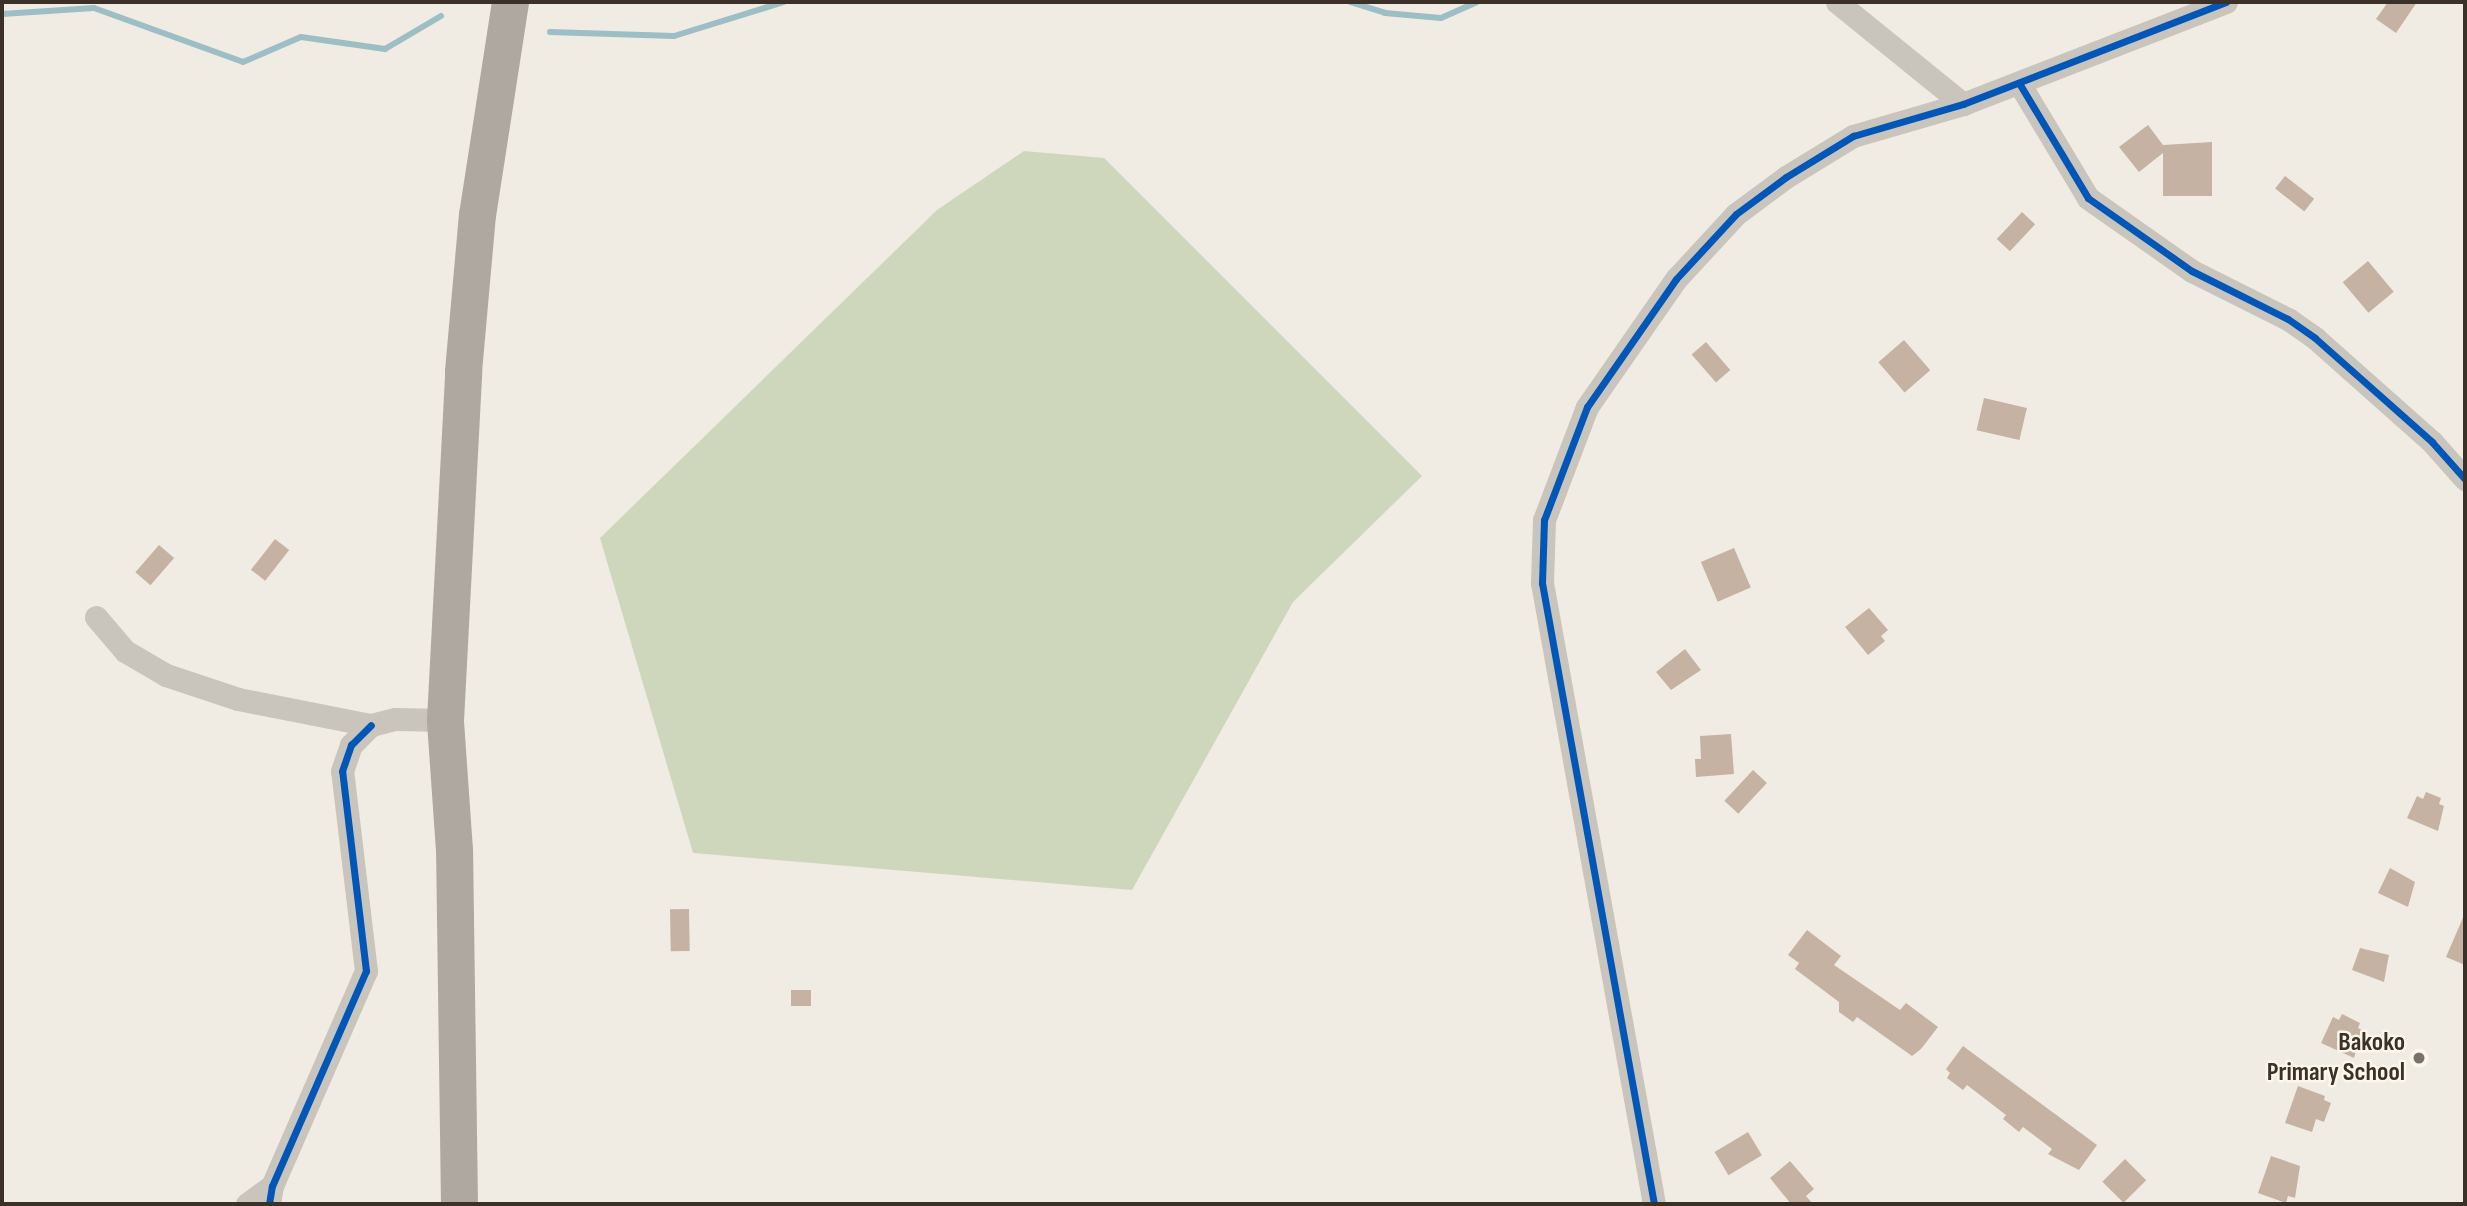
<!DOCTYPE html>
<html>
<head>
<meta charset="utf-8">
<style>
	body { margin:0 }
	#map { position:relative; width:2467px; height:1206px; overflow:hidden; background:#f0ece3; font-family:"Sofia Sans Condensed",sans-serif }
	div>[style] { position:absolute }
	.green>* { inset:0; background:#ced7bc }
	.stream>* { height:6px; margin:-3px; padding:0 3px; transform-origin:3px; border-radius:3px; background:#9dbec4 }
	.building>* { inset:0; background:#c6b2a3; transform-origin:0 0 }
	.minor>* { height:23px; margin:-11.5px; padding:0 11.5px; transform-origin:11.5px; border-radius:11.5px; background:#c9c4bc }
	.primary>* { height:37px; margin:-18.5px; padding:0 18.5px; transform-origin:18.5px; border-radius:18.5px; background:#aea8a1 }
	.cycleway>* { height:7px; margin:-3.5px; padding:0 3.5px; transform-origin:3.5px; border-radius:3.5px; background:#0057b8 }
	.dots>* { width:19px; height:19px; translate:-50% -50%; box-sizing:border-box; border:4px solid #fcf6eb; border-radius:50% }
	span { translate:-50% -50%; white-space:nowrap; text-align:center; line-height:1.15; -webkit-text-stroke:5px #fcf6eb; paint-order:stroke }
	.poi-label { font-size:26px; color:#3b3129; font-weight:700 }
	.right { translate:-100% -50%; text-align:right }
	.frame { position:absolute; inset:0; border:4px solid #3b3129; pointer-events:none }
</style>
</head>
<body>
<div id="map">
	<div class="green">
		<i style="clip-path:polygon(1024px 151px,1104px 158px,1422px 476px,1293px 602px,1132px 890px,693px 853px,600px 538px,937px 210px)"></i>
	</div>
	<div class="stream">
		<i style="left:1350px;top:2px;width:37px;rotate:17deg"></i>
		<i style="left:1385px;top:13px;width:56px;rotate:5.1deg"></i>
		<i style="left:1441px;top:18px;width:39px;rotate:-24deg"></i>
		<i style="left:2px;top:14px;width:92px;rotate:-3.7deg"></i>
		<i style="left:94px;top:8px;width:158px;rotate:19.9deg"></i>
		<i style="left:243px;top:62px;width:63px;rotate:-23.3deg"></i>
		<i style="left:301px;top:37px;width:85px;rotate:8.1deg"></i>
		<i style="left:385px;top:49px;width:65px;rotate:-30.5deg"></i>
		<i style="left:550px;top:32px;width:124px;rotate:1.8deg"></i>
		<i style="left:674px;top:36px;width:115px;rotate:-17.2deg"></i>
	</div>
	<div class="building">
		<i style="clip-path:polygon(2388px 2px,2417px 2px,2396px 33px,2376px 19px)"></i>
		<i style="clip-path:polygon(2148px 125px,2163px 145px,2212px 142px,2212px 196px,2163px 196px,2163px 153px,2139px 172px,2119px 147px)"></i>
		<i style="left:2285px;top:176px;width:37px;height:16px;rotate:38deg"></i>
		<i style="left:2022px;top:212px;width:18px;height:37px;rotate:43deg"></i>
		<i style="left:2368px;top:261px;width:40px;height:33px;rotate:50deg"></i>
		<i style="left:1904px;top:340px;width:40px;height:34px;rotate:49deg"></i>
		<i style="left:1706px;top:342px;width:37px;height:19px;rotate:49deg"></i>
		<i style="left:1984px;top:398px;width:44px;height:33px;rotate:13deg"></i>
		<i style="left:275px;top:539px;width:18px;height:39px;rotate:38deg"></i>
		<i style="left:159px;top:545px;width:20px;height:36px;rotate:41deg"></i>
		<i style="left:1734px;top:548px;width:43px;height:36px;rotate:67deg"></i>
		<i style="clip-path:polygon(1869px 608px,1888px 630px,1881px 636px,1885px 641px,1868px 655px,1845px 627px)"></i>
		<i style="clip-path:polygon(1685px 649px,1701px 670px,1671px 690px,1656px 672px)"></i>
		<i style="clip-path:polygon(1731px 734px,1734px 774px,1696px 777px,1695px 759px,1701px 759px,1700px 736px)"></i>
		<i style="left:1753px;top:770px;width:19px;height:42px;rotate:43deg"></i>
		<i style="clip-path:polygon(2426px 792px,2441px 798px,2439px 804px,2444px 806px,2438px 831px,2407px 818px,2417px 796px,2423px 799px)"></i>
		<i style="clip-path:polygon(2390px 868px,2415px 882px,2408px 907px,2378px 893px)"></i>
		<i style="left:689px;top:909px;width:42px;height:19px;rotate:89deg"></i>
		<i style="clip-path:polygon(2465px 913px,2465px 965px,2446px 957px)"></i>
		<i style="clip-path:polygon(1807px 930px,1841px 956px,1834px 965px,1900px 1010px,1906px 1003px,1938px 1027px,1921px 1049px,1912px 1056px,1857px 1017px,1853px 1022px,1839px 1012px,1839px 1002px,1795px 969px,1799px 963px,1788px 955px)"></i>
		<i style="clip-path:polygon(2360px 948px,2389px 955px,2384px 982px,2352px 970px)"></i>
		<i style="left:791px;top:990px;width:20px;height:16px"></i>
		<i style="clip-path:polygon(2342px 1014px,2360px 1023px,2358px 1028px,2362px 1030px,2354px 1058px,2321px 1043px,2333px 1017px,2339px 1020px)"></i>
		<i style="clip-path:polygon(1963px 1046px,2097px 1145px,2079px 1170px,2048px 1154px,2052px 1149px,2023px 1127px,2019px 1132px,2003px 1119px,2006px 1115px,1967px 1085px,1963px 1090px,1947px 1078px,1950px 1073px,1946px 1069px)"></i>
		<i style="clip-path:polygon(2298px 1086px,2325px 1096px,2324px 1100px,2331px 1103px,2324px 1122px,2316px 1119px,2312px 1132px,2285px 1123px)"></i>
		<i style="left:1748px;top:1132px;width:27px;height:39px;rotate:59deg"></i>
		<i style="clip-path:polygon(2271px 1156px,2300px 1166px,2295px 1198px,2288px 1196px,2286px 1203px,2258px 1193px)"></i>
		<i style="left:2125px;top:1159px;width:30px;height:32px;rotate:45deg"></i>
		<i style="clip-path:polygon(1790px 1161px,1814px 1189px,1806px 1196px,1813px 1204px,1791px 1204px,1770px 1178px)"></i>
	</div>
	<div class="minor">
		<i style="left:1837px;top:2px;width:162px;rotate:39deg"></i>
		<i style="left:2019px;top:83px;width:134px;rotate:59deg"></i>
		<i style="left:2088px;top:198px;width:127px;rotate:35.1deg"></i>
		<i style="left:2192px;top:271px;width:107px;rotate:26.6deg"></i>
		<i style="left:2288px;top:319px;width:33px;rotate:35deg"></i>
		<i style="left:2315px;top:338px;width:157px;rotate:41.6deg"></i>
		<i style="left:2432px;top:442px;width:50px;rotate:48.3deg"></i>
		<i style="left:96px;top:617px;width:45px;rotate:49.5deg"></i>
		<i style="left:125px;top:651px;width:48px;rotate:30.3deg"></i>
		<i style="left:166px;top:675px;width:76px;rotate:18.4deg"></i>
		<i style="left:238px;top:699px;width:136px;rotate:11.1deg"></i>
		<i style="left:371px;top:725px;width:25px;rotate:-14deg"></i>
		<i style="left:395px;top:719px;width:50px;rotate:1.1deg"></i>
		<i style="left:247px;top:1204px;width:31px;rotate:-36deg"></i>
		<i style="left:269px;top:1204px;width:18px;rotate:-81deg"></i>
		<i style="left:272px;top:1186px;width:235px;rotate:-66.4deg"></i>
		<i style="left:366px;top:971px;width:201px;rotate:-96.8deg"></i>
		<i style="left:342px;top:771px;width:28px;rotate:-71deg"></i>
		<i style="left:351px;top:745px;width:28px;rotate:-45deg"></i>
		<i style="left:1654px;top:1204px;width:631px;rotate:-100.22deg"></i>
		<i style="left:1542px;top:583px;width:63px;rotate:-88.2deg"></i>
		<i style="left:1544px;top:520px;width:121px;rotate:-69.2deg"></i>
		<i style="left:1587px;top:407px;width:156px;rotate:-55.2deg"></i>
		<i style="left:1676px;top:279px;width:88px;rotate:-47.3deg"></i>
		<i style="left:1736px;top:214px;width:62px;rotate:-36.5deg"></i>
		<i style="left:1786px;top:177px;width:79px;rotate:-31.5deg"></i>
		<i style="left:1853px;top:136px;width:115px;rotate:-16.2deg"></i>
		<i style="left:1963px;top:104px;width:282px;rotate:-21.2deg"></i>
	</div>
	<div class="primary">
		<i style="left:459px;top:1204px;width:354px;rotate:-90.8deg"></i>
		<i style="left:454px;top:850px;width:130px;rotate:-94deg"></i>
		<i style="left:445px;top:720px;width:349px;rotate:-87deg"></i>
		<i style="left:463px;top:371px;width:157px;rotate:-84.9deg"></i>
		<i style="left:477px;top:215px;width:216px;rotate:-81.2deg"></i>
	</div>
	<div class="cycleway">
		<i style="left:2019px;top:83px;width:134px;rotate:59deg"></i>
		<i style="left:2088px;top:198px;width:127px;rotate:35.1deg"></i>
		<i style="left:2192px;top:271px;width:107px;rotate:26.6deg"></i>
		<i style="left:2288px;top:319px;width:33px;rotate:35deg"></i>
		<i style="left:2315px;top:338px;width:157px;rotate:41.6deg"></i>
		<i style="left:2432px;top:442px;width:50px;rotate:48.3deg"></i>
		<i style="left:269px;top:1204px;width:18px;rotate:-81deg"></i>
		<i style="left:272px;top:1186px;width:235px;rotate:-66.4deg"></i>
		<i style="left:366px;top:971px;width:201px;rotate:-96.8deg"></i>
		<i style="left:342px;top:771px;width:28px;rotate:-71deg"></i>
		<i style="left:351px;top:745px;width:28px;rotate:-45deg"></i>
		<i style="left:1654px;top:1204px;width:631px;rotate:-100.22deg"></i>
		<i style="left:1542px;top:583px;width:63px;rotate:-88.2deg"></i>
		<i style="left:1544px;top:520px;width:121px;rotate:-69.2deg"></i>
		<i style="left:1587px;top:407px;width:156px;rotate:-55.2deg"></i>
		<i style="left:1676px;top:279px;width:88px;rotate:-47.3deg"></i>
		<i style="left:1736px;top:214px;width:62px;rotate:-36.5deg"></i>
		<i style="left:1786px;top:177px;width:79px;rotate:-31.5deg"></i>
		<i style="left:1853px;top:136px;width:115px;rotate:-16.2deg"></i>
		<i style="left:1963px;top:104px;width:282px;rotate:-21.2deg"></i>
	</div>
	<div class="dots">
		<i style="left:2419px;top:1058px;background:#7a726a"></i>
	</div>
	<div class="poi-label">
		<span class="right" style="left:2405px;top:1058px">Bakoko<br>Primary School</span>
	</div>
	<div class="frame"></div>
</div>
</body>
</html>
